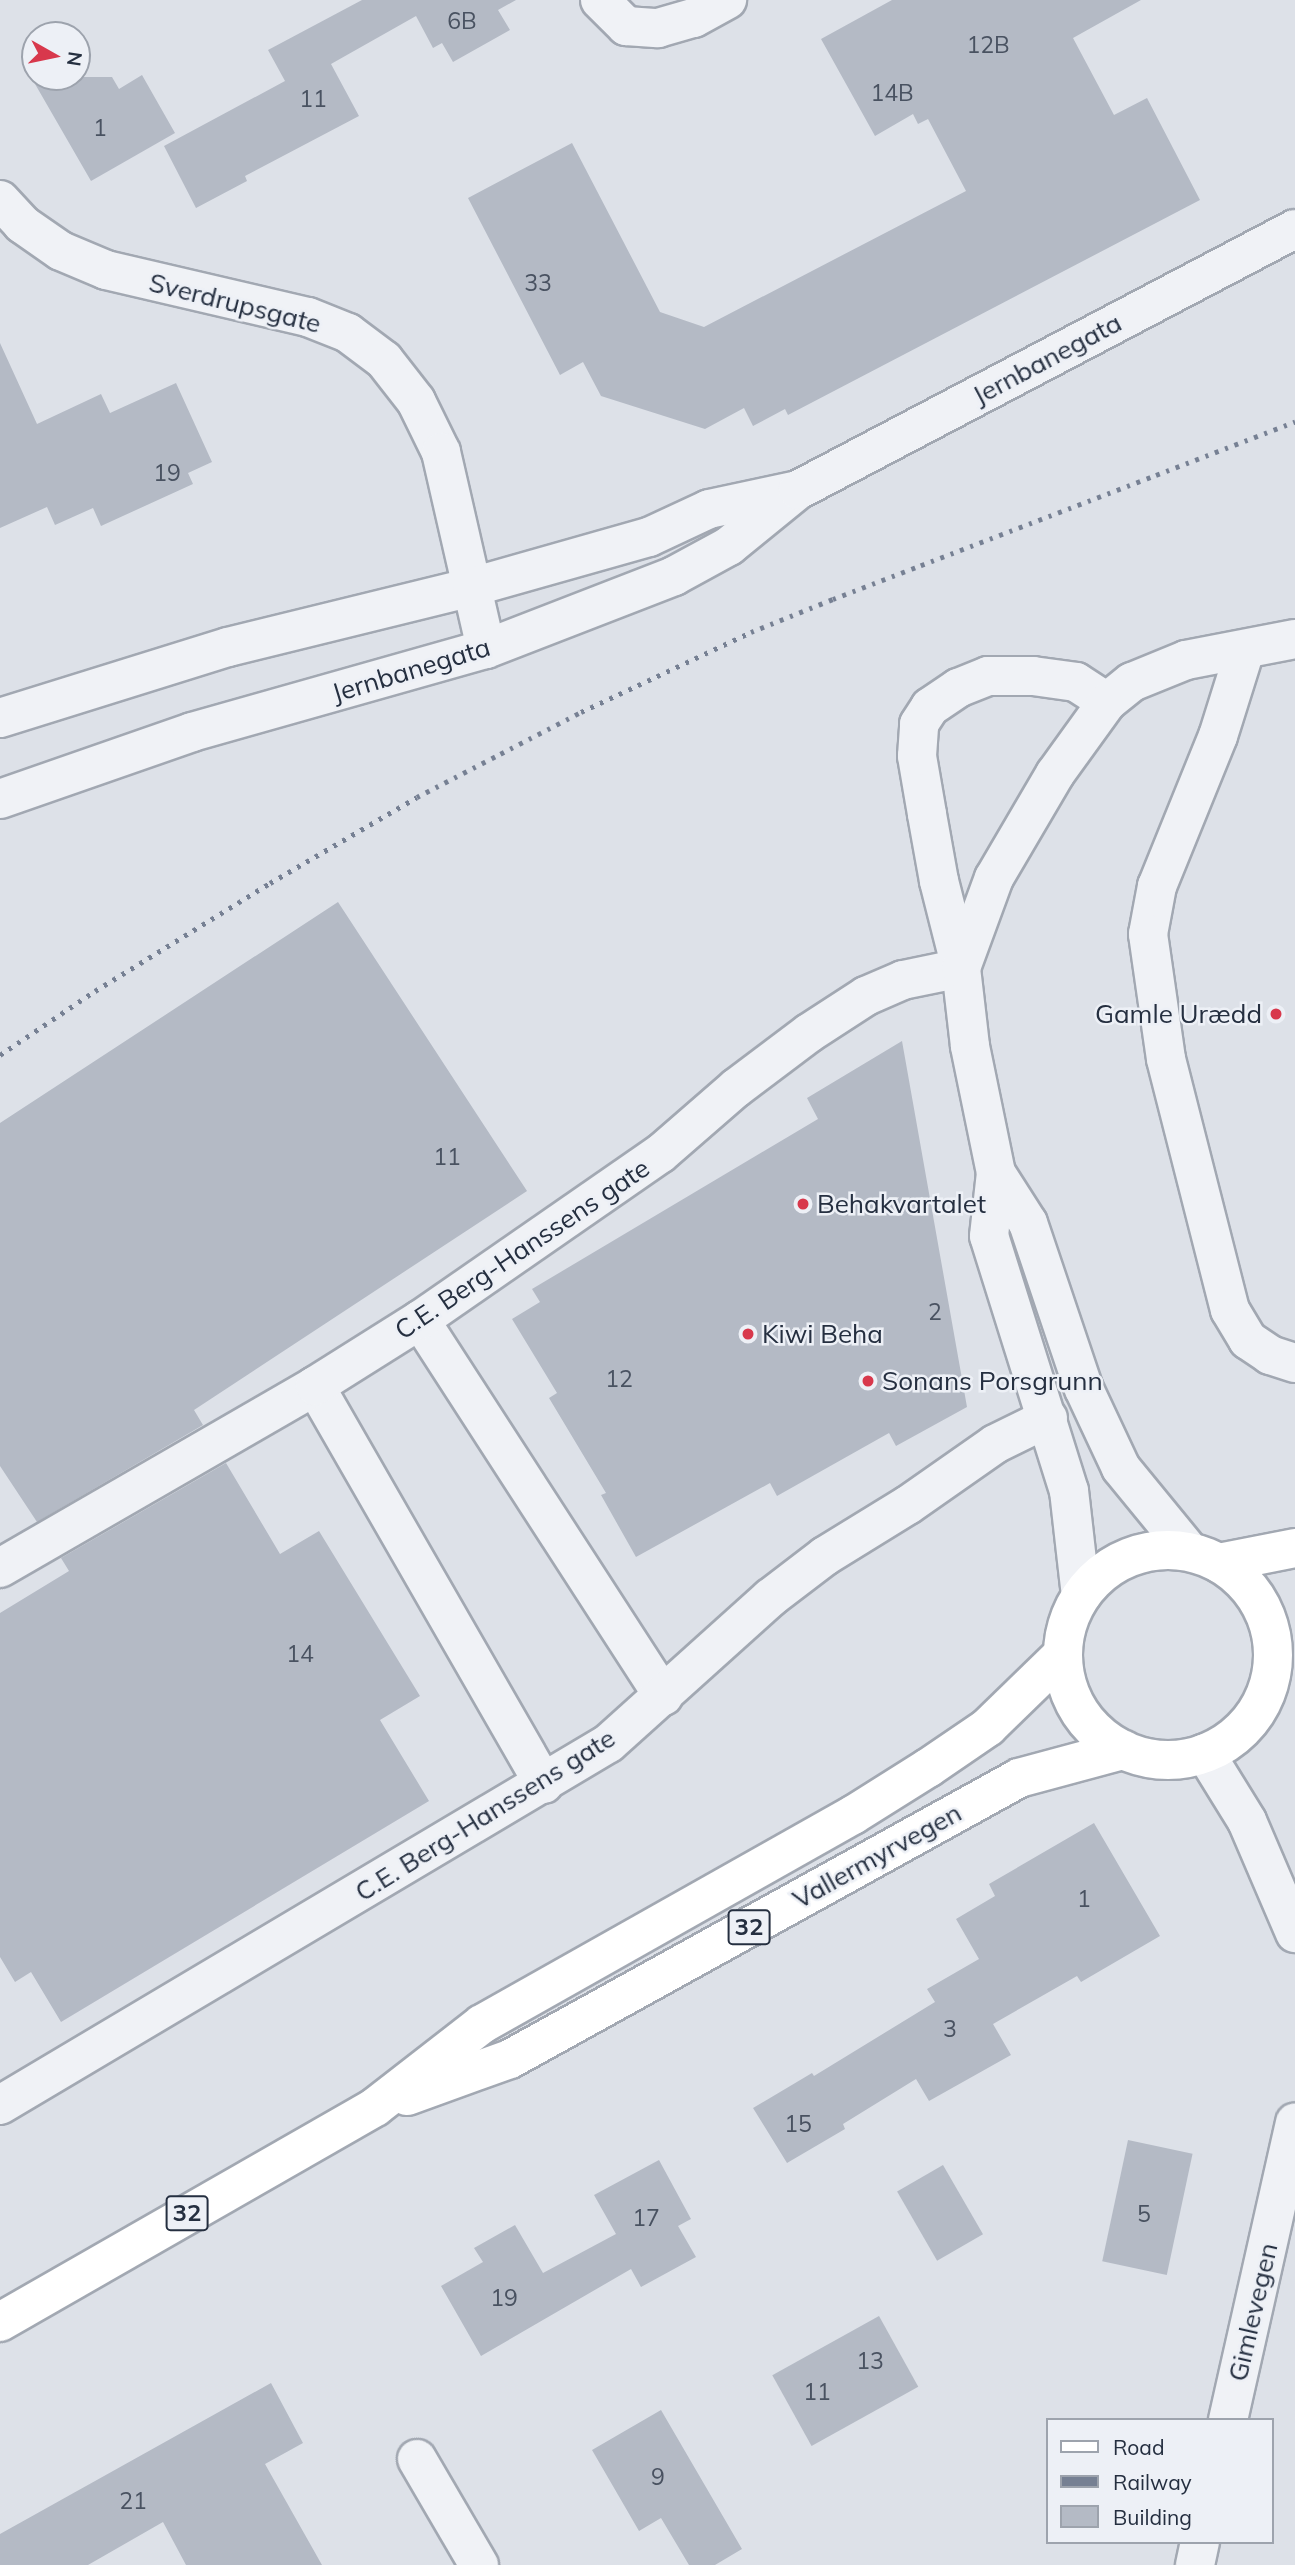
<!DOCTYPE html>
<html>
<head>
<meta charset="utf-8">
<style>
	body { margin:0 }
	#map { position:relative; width:1295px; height:2565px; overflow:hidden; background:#dde1e8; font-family:Mulish,sans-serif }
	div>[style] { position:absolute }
	.building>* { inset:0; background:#b4bac5; transform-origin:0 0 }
	.roads { filter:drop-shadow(2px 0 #a2a8b2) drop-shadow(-2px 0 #a2a8b2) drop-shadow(0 2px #a2a8b2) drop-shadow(0 -2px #a2a8b2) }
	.minor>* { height:38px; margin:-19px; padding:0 19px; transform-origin:19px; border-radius:19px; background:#f0f2f6 }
	.major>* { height:38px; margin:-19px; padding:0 19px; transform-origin:19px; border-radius:19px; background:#fff }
	.major>.ring { margin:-19px; padding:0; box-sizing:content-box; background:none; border:38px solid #fff; border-radius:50% }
	.rail>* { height:5px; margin-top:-2.5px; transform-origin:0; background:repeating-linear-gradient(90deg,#768093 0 3.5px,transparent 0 10.5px) }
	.dots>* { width:19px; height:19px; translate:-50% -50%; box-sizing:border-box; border:4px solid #edf0f6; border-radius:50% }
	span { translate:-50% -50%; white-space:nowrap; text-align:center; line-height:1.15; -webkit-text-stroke:5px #edf0f6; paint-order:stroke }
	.number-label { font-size:23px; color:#495261 }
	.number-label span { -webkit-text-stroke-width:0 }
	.shield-label span { padding:2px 5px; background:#edf0f6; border:2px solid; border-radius:5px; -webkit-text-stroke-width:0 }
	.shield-label { font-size:24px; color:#252f40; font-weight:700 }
	.street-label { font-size:26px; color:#252f40 }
	.poi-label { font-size:26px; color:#252f40 }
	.right { translate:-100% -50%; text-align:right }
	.left { translate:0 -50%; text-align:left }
	.legend { position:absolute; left:1046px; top:2418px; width:228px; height:126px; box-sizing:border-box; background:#edf0f6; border:2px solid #9da3ad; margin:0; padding:9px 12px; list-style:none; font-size:21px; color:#252f40 }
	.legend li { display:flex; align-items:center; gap:14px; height:35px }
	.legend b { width:35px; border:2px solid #9da3ad }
	.north { position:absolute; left:21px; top:21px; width:70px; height:70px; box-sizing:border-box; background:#edf0f6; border:2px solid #9da3ad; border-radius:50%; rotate:99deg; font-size:19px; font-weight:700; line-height:28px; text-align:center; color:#252f40 }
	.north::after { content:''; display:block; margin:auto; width:24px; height:32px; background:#d8384c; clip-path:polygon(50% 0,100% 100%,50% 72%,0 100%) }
</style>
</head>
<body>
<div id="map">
	<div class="building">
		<i style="clip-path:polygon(362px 0,516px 0,498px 10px,510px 30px,453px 62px,442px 43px,433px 48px,416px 16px,331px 64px,359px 116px,245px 176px,247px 181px,196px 208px,164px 146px,285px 81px,268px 50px)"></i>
		<i style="clip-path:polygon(892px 0,1141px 0,1073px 38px,1114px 115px,1147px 98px,1200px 200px,788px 415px,785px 409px,753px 426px,744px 408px,705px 429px,601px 396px,583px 362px,560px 375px,468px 198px,572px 143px,660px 312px,704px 327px,966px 191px,928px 119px,918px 124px,913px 114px,875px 136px,821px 39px)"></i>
		<i style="clip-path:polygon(142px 75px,175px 133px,91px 181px,31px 77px,112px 77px,119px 89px)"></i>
		<i style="clip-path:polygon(0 343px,37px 424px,101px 394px,110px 413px,176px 383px,212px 462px,188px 473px,193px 484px,101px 526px,93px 508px,55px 525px,47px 507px,0 528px)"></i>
		<i style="clip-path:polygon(338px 902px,527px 1191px,194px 1410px,203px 1425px,37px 1522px,0 1466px,0 1123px)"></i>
		<i style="clip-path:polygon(902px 1041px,967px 1407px,896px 1446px,889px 1433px,777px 1496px,770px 1483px,636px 1557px,601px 1495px,606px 1493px,549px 1398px,557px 1393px,512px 1319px,540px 1302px,532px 1289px,818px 1119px,807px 1098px)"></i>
		<i style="clip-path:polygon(226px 1463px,280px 1554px,319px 1531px,420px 1696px,380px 1720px,429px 1801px,61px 2022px,31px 1972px,15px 1982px,0 1957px,0 1613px,69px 1571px,61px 1558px)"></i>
		<i style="clip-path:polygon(1094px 1823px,1160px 1936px,1081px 1982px,1077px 1976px,993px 2024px,1011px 2055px,929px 2101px,916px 2079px,843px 2124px,845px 2129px,787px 2163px,753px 2108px,812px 2073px,814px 2076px,935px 2002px,927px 1989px,979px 1959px,956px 1919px,995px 1896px,989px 1884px)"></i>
		<i style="left:1128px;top:2140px;width:66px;height:124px;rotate:12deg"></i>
		<i style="clip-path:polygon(659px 2160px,691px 2219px,678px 2226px,696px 2257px,641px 2287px,631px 2269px,481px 2356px,441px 2286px,483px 2262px,474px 2248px,515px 2225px,543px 2273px,616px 2234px,594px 2195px)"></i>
		<i style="left:943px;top:2165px;width:80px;height:53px;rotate:60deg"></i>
		<i style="left:879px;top:2316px;width:81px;height:122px;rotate:61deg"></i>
		<i style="clip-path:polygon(271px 2383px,303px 2443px,265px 2464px,322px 2565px,186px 2565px,163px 2522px,88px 2565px,0 2565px,0 2534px)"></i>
		<i style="clip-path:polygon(661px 2410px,742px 2549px,715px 2565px,689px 2565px,661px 2518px,639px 2531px,592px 2450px)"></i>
	</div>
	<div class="roads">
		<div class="minor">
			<i style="left:600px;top:0;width:37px;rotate:45deg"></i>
			<i style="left:626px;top:26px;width:32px;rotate:4deg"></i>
			<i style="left:658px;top:28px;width:37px;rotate:-16deg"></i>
			<i style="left:694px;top:18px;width:38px;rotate:-29deg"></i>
			<i style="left:0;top:200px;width:33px;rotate:47deg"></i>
			<i style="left:22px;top:224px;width:47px;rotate:34.7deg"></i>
			<i style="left:61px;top:251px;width:49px;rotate:22.9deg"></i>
			<i style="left:106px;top:270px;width:207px;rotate:13.1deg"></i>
			<i style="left:308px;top:317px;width:43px;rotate:21.8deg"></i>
			<i style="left:348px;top:333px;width:45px;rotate:36.9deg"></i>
			<i style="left:384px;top:360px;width:52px;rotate:52deg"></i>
			<i style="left:416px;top:401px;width:57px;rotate:63.9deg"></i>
			<i style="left:441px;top:452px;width:202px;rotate:77.1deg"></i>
			<i style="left:1245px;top:650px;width:90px;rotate:107.4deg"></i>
			<i style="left:1218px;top:736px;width:162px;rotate:112.1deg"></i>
			<i style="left:1157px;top:886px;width:49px;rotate:100.6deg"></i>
			<i style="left:1148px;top:934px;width:126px;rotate:81.8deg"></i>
			<i style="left:1166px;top:1059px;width:259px;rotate:75.7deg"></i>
			<i style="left:1230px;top:1310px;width:35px;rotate:59deg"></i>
			<i style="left:1248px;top:1340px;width:27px;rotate:34deg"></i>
			<i style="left:1270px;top:1355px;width:26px;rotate:18deg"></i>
			<i style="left:0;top:718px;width:239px;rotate:-17.3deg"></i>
			<i style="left:228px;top:647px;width:251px;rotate:-13.8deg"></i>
			<i style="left:472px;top:587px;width:184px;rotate:-15.8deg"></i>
			<i style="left:649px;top:537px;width:66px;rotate:-25deg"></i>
			<i style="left:709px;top:509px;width:86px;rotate:-12.1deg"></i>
			<i style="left:0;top:799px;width:203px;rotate:-19.2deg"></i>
			<i style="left:192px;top:732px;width:305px;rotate:-15.8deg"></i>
			<i style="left:486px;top:649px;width:202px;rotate:-21.2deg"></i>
			<i style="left:674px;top:576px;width:63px;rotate:-28.6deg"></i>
			<i style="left:729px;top:546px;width:89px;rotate:-39.1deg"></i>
			<i style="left:798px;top:490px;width:561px;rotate:-27.71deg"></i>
			<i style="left:996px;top:1173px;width:59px;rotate:57.4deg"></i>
			<i style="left:1028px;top:1223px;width:175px;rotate:71.4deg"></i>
			<i style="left:1084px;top:1389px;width:87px;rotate:64.9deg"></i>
			<i style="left:1121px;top:1468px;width:107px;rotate:50.7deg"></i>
			<i style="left:420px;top:1320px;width:448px;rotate:57.1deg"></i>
			<i style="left:315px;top:1386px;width:459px;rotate:60.1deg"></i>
			<i style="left:0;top:1568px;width:364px;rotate:-30deg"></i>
			<i style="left:315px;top:1386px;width:124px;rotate:-32.2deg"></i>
			<i style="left:420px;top:1320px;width:292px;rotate:-34.7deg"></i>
			<i style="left:660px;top:1154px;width:101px;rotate:-41deg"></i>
			<i style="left:736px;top:1088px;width:91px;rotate:-37deg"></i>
			<i style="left:809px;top:1033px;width:68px;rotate:-33deg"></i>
			<i style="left:866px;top:996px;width:40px;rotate:-23.4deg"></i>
			<i style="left:903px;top:980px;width:59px;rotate:-11.7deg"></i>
			<i style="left:961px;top:968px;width:90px;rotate:-104.2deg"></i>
			<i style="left:939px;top:881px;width:68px;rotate:-100.2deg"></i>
			<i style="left:927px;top:814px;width:59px;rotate:-99.8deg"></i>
			<i style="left:917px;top:756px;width:32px;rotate:-86deg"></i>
			<i style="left:919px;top:724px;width:20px;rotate:-57deg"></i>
			<i style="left:930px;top:707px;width:34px;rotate:-34deg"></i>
			<i style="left:958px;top:688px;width:32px;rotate:-22deg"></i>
			<i style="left:988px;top:676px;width:45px"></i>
			<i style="left:1033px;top:676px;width:43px;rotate:7.9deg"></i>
			<i style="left:1076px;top:682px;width:37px;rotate:33deg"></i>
			<i style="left:1081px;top:1596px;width:106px;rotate:-96.5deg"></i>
			<i style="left:1069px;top:1491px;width:267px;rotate:-107.4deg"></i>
			<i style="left:989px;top:1236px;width:63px;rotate:-83.7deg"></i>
			<i style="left:996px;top:1173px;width:130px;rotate:-101.6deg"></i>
			<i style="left:970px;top:1046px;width:79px;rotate:-96.6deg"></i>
			<i style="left:961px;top:968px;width:96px;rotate:-69.9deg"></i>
			<i style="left:994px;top:878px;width:121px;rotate:-59.6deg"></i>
			<i style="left:1055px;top:774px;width:89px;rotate:-54.2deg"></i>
			<i style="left:1107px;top:702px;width:32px;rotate:-39deg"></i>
			<i style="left:1132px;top:682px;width:58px;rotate:-22.2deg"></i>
			<i style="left:1186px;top:660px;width:111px;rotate:-10.9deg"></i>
			<i style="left:1205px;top:1753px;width:80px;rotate:58.3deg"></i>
			<i style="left:1247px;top:1821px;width:122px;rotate:66.8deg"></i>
			<i style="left:0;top:2105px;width:708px;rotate:-30.73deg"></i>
			<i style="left:609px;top:1743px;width:217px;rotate:-42deg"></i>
			<i style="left:770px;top:1598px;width:69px;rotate:-37.4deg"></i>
			<i style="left:825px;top:1556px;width:97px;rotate:-31.6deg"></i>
			<i style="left:908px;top:1505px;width:106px;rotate:-35deg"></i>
			<i style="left:995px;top:1444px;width:59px;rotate:-26.1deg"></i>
			<i style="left:1228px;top:2420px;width:305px;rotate:-77.3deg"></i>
			<i style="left:417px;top:2459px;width:123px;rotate:59.7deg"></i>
			<i style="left:1195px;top:2565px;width:24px;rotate:-78deg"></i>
		</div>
		<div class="major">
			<i class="ring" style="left:1063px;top:1550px;width:172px;height:172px"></i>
			<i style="left:1219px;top:1563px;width:77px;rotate:-11.2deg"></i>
			<i style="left:407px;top:2096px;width:109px;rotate:-19.8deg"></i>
			<i style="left:510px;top:2059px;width:581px;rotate:-28.9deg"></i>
			<i style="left:1019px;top:1778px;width:108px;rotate:-15.1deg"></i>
			<i style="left:0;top:2322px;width:432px;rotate:-29.8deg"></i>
			<i style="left:375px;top:2107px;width:135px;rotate:-37.8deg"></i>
			<i style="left:482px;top:2024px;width:426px;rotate:-29.4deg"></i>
			<i style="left:853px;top:1815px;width:89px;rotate:-32.1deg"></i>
			<i style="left:928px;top:1768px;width:73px;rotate:-34.3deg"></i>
			<i style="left:988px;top:1727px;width:103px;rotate:-44.2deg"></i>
		</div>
	</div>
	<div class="rail">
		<i style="left:0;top:1055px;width:115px;rotate:-34deg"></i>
		<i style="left:95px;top:991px;width:206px;rotate:-31.7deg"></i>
		<i style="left:270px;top:883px;width:170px;rotate:-30.3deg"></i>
		<i style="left:417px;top:797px;width:185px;rotate:-27.4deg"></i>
		<i style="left:581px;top:712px;width:188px;rotate:-25.2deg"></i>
		<i style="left:751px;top:632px;width:88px;rotate:-21.9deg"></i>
		<i style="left:833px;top:599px;width:495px;rotate:-21deg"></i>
	</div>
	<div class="dots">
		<i style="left:1276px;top:1014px;background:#d8384c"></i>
		<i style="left:803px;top:1204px;background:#d8384c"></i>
		<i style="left:748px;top:1334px;background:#d8384c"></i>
		<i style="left:868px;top:1381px;background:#d8384c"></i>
	</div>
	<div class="number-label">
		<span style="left:462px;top:21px">6B</span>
		<span style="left:988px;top:45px">12B</span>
		<span style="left:892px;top:93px">14B</span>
		<span style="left:313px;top:99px">11</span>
		<span style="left:100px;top:128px">1</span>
		<span style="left:538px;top:283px">33</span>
		<span style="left:167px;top:473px">19</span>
		<span style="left:447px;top:1157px">11</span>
		<span style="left:935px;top:1312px">2</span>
		<span style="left:619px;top:1379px">12</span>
		<span style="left:300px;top:1654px">14</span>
		<span style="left:1084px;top:1899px">1</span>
		<span style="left:950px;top:2029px">3</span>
		<span style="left:798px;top:2124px">15</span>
		<span style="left:1144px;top:2214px">5</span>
		<span style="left:646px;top:2218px">17</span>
		<span style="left:504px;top:2298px">19</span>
		<span style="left:870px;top:2361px">13</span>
		<span style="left:817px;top:2392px">11</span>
		<span style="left:658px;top:2477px">9</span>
		<span style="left:133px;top:2501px">21</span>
	</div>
	<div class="shield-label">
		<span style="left:749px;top:1927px">32</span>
		<span style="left:187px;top:2213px">32</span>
	</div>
	<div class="street-label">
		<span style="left:235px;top:303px;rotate:14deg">Sverdrupsgate</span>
		<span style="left:1047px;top:359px;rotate:-28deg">Jernbanegata</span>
		<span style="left:411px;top:670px;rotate:-17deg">Jernbanegata</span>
		<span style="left:522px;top:1249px;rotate:-34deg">C.E. Berg-Hanssens gate</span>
		<span style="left:485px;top:1815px;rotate:-32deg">C.E. Berg-Hanssens gate</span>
		<span style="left:877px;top:1856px;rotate:-29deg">Vallermyrvegen</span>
		<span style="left:1253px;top:2312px;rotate:-77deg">Gimlevegen</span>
	</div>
	<div class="poi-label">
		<span class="right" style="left:1262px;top:1014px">Gamle Urædd</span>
		<span class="left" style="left:817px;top:1204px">Behakvartalet</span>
		<span class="left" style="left:762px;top:1334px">Kiwi Beha</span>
		<span class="left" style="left:882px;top:1381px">Sonans Porsgrunn</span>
	</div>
	<ul class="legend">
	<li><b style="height:9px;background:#fff"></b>Road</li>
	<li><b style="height:9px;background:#768093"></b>Railway</li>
	<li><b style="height:19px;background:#b4bac5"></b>Building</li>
	</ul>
	<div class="north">N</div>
</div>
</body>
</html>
